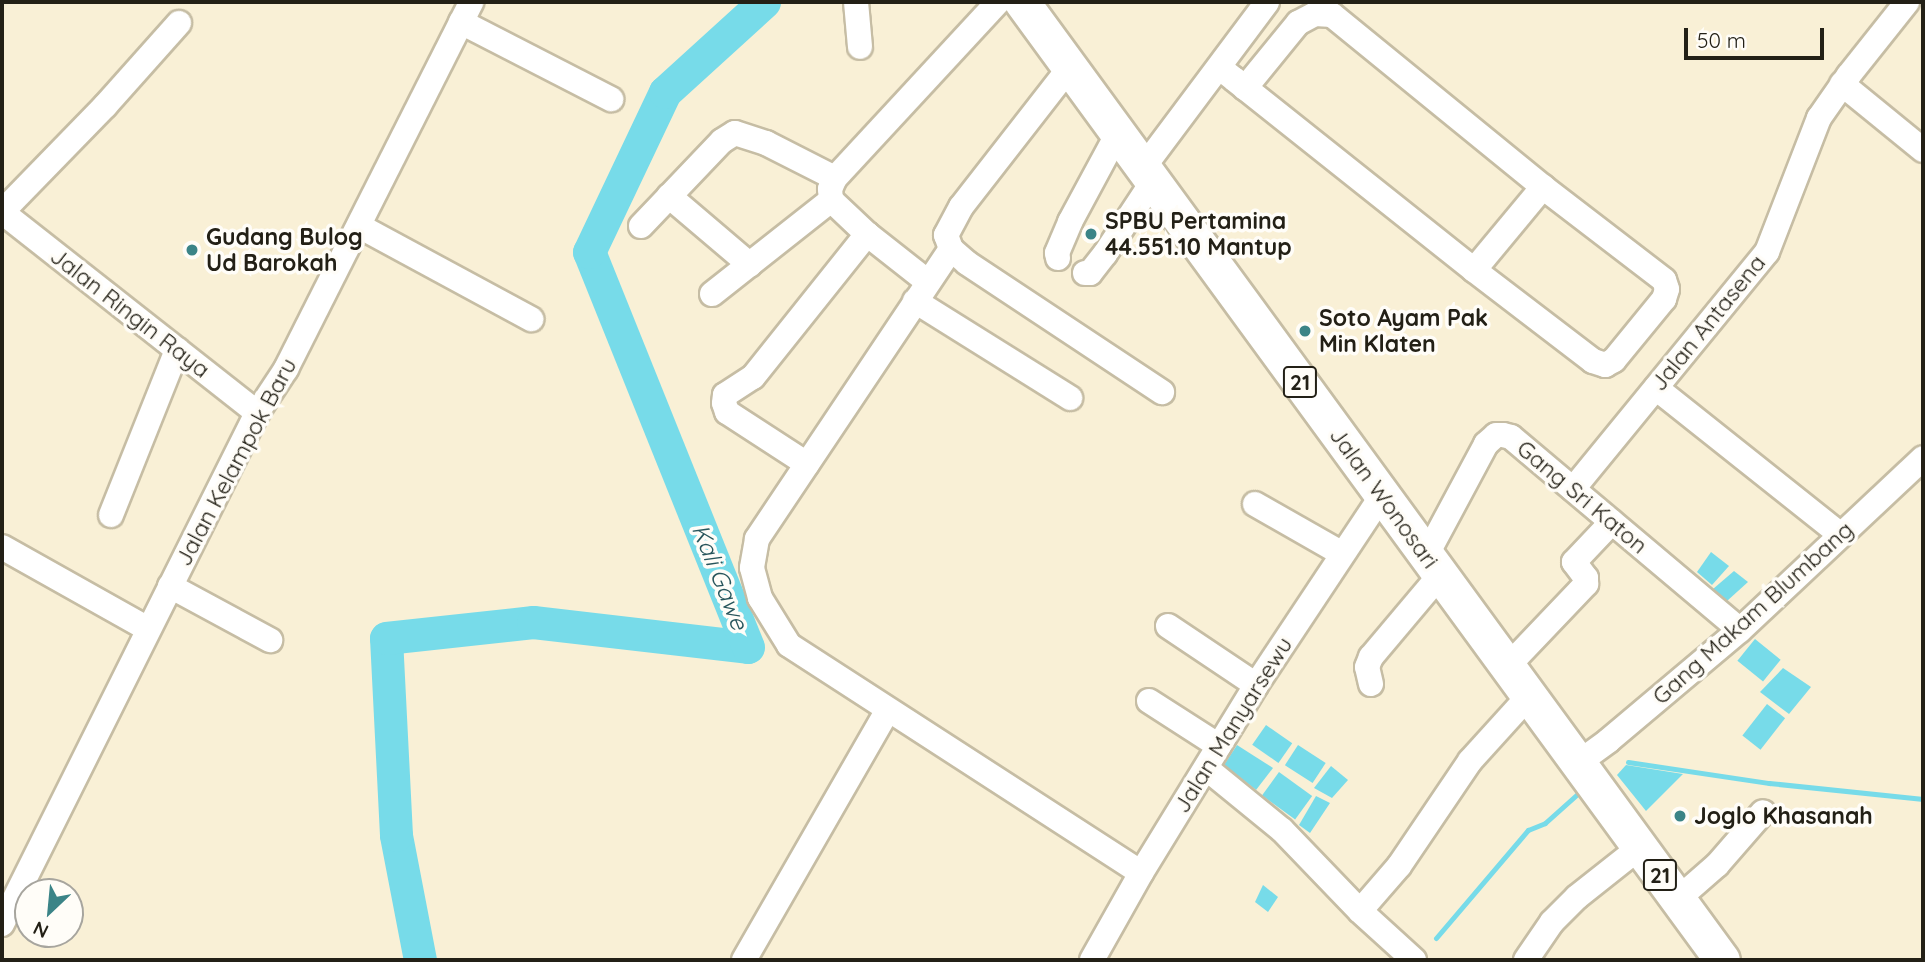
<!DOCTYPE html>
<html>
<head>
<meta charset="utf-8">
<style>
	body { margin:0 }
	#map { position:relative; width:1925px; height:962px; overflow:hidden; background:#f9f0d6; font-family:Quicksand,sans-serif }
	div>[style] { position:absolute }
	.water>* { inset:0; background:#77dbe9; transform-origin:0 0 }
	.stream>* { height:5px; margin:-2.5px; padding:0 2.5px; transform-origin:2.5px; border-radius:2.5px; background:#77dbe9 }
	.river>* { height:33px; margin:-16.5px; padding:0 16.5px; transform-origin:16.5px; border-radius:16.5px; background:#77dbe9 }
	.roads { filter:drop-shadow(2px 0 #c6bda4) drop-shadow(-2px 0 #c6bda4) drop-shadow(0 2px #c6bda4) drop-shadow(0 -2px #c6bda4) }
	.minor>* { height:24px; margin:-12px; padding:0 12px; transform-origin:12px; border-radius:12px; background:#fff }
	.highway>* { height:35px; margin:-17.5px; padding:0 17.5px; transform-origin:17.5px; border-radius:17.5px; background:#fff }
	.dots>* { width:19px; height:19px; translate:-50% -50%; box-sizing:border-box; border:4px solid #fffdf8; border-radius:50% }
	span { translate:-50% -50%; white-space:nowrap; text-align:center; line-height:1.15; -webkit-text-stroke:7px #fffdf8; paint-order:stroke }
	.shield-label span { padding:2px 5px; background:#fffdf8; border:2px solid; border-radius:5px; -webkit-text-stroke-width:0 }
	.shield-label { font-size:21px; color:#232016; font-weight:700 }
	.poi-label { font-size:23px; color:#232016; font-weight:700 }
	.left { translate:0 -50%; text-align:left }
	.street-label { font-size:23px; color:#232016 }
	.water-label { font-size:24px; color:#28555b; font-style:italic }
	.frame { position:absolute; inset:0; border:4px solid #232016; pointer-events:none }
	.north { position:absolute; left:14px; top:878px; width:70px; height:70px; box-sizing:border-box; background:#fffdf8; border:2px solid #a7a59e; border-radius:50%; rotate:206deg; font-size:19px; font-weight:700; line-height:28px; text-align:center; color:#232016 }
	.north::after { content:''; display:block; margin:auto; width:24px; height:32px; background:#3b8487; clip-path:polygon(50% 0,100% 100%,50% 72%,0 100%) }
	.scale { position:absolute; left:1684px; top:28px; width:140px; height:32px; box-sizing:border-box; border:4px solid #232016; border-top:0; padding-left:9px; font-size:21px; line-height:24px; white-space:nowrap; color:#232016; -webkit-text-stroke:5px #fffdf8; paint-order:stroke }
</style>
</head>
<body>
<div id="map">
	<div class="water">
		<i style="clip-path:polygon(1711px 552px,1729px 566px,1712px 585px,1697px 572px)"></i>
		<i style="clip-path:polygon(1734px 571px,1748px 582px,1727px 601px,1713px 589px)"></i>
		<i style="left:1755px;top:639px;width:33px;height:28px;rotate:39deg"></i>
		<i style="clip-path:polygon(1783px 668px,1811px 687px,1789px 714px,1760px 692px)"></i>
		<i style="left:1767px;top:704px;width:23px;height:40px;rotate:38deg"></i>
		<i style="left:1266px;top:725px;width:32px;height:24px;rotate:35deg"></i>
		<i style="clip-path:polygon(1237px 745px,1273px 768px,1256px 790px,1224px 765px)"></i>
		<i style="left:1298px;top:745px;width:33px;height:24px;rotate:33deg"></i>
		<i style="clip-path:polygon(1626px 765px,1683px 774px,1646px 811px,1617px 775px)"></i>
		<i style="clip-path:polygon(1331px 766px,1348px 780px,1332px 798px,1314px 788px)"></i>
		<i style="left:1279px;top:772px;width:41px;height:29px;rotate:36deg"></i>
		<i style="clip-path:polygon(1316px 796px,1330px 803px,1310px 833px,1299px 825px)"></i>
		<i style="clip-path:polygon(1263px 885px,1278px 897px,1268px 912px,1255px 902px)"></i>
	</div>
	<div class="stream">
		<i style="left:1628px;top:762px;width:143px;rotate:8.5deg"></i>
		<i style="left:1769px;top:783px;width:155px;rotate:5.9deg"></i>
		<i style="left:1436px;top:938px;width:142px;rotate:-49.6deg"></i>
		<i style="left:1528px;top:830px;width:18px;rotate:-22deg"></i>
		<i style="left:1545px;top:823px;width:51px;rotate:-41.8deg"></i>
	</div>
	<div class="river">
		<i style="left:420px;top:960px;width:127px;rotate:-100.9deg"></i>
		<i style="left:396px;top:835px;width:197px;rotate:-92.9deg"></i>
		<i style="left:386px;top:638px;width:148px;rotate:-6.2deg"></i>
		<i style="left:533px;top:622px;width:216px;rotate:6.6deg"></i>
		<i style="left:748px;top:647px;width:426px;rotate:-111.9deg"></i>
		<i style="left:589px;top:252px;width:177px;rotate:-64.6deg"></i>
		<i style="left:665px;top:92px;width:134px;rotate:-42.3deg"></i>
	</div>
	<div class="roads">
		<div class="minor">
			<i style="left:856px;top:2px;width:45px;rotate:84.9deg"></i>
			<i style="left:461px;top:22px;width:169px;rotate:27.2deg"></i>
			<i style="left:179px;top:23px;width:111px;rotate:131.7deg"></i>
			<i style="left:105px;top:106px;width:148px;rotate:134.2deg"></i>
			<i style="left:2px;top:212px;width:325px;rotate:38.2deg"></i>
			<i style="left:1070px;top:67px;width:177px;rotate:127.9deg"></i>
			<i style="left:961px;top:207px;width:32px;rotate:118deg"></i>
			<i style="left:946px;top:235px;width:15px;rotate:70deg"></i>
			<i style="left:951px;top:249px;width:21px;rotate:41deg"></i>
			<i style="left:967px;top:263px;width:234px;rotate:33.5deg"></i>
			<i style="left:1220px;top:68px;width:18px;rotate:38deg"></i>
			<i style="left:1234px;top:79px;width:307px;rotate:38.5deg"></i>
			<i style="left:1474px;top:270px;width:150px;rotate:37.4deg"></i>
			<i style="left:1593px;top:361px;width:13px;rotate:18deg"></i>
			<i style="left:1605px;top:365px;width:10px;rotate:-29deg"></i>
			<i style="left:1614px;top:360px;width:79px;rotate:-50.7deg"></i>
			<i style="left:1664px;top:299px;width:10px;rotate:-73deg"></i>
			<i style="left:1667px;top:289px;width:9px;rotate:-108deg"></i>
			<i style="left:1664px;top:280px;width:153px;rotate:-142.5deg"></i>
			<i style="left:1543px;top:187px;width:272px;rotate:-140.8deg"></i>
			<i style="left:1332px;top:15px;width:17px;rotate:-177deg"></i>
			<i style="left:1315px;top:14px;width:19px;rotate:152deg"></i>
			<i style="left:1298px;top:23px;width:84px;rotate:129.2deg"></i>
			<i style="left:1842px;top:84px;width:104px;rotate:39.2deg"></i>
			<i style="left:1143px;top:168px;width:207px;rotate:-53.2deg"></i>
			<i style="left:669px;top:196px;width:106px;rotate:40.4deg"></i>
			<i style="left:359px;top:226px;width:196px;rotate:28.4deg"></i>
			<i style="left:641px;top:226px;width:117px;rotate:-46.4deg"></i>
			<i style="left:722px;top:141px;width:15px;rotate:-32deg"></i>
			<i style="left:735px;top:133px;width:33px;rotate:18deg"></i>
			<i style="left:766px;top:143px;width:77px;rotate:26.9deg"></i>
			<i style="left:951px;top:249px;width:349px;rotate:123.8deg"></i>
			<i style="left:757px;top:539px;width:29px;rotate:100deg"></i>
			<i style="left:752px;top:568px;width:31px;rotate:75deg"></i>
			<i style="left:760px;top:598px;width:55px;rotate:58.3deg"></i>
			<i style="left:789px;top:645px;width:419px;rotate:32.9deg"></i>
			<i style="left:1058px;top:258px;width:5px;rotate:-101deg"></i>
			<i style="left:1057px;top:253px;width:34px;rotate:-67deg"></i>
			<i style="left:1070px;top:222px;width:101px;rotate:-61.7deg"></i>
			<i style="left:1474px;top:270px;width:108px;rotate:-50.3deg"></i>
			<i style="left:1085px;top:273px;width:5px"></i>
			<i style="left:1090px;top:273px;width:24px;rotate:-52deg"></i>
			<i style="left:1105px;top:254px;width:87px;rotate:-56.7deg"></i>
			<i style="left:928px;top:282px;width:78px;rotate:-141.8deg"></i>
			<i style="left:867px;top:234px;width:50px;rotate:-136.6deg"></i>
			<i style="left:831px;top:200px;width:11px;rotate:-95deg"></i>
			<i style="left:830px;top:189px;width:12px;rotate:-66deg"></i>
			<i style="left:835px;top:178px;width:240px;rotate:-47.2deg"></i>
			<i style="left:712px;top:294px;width:152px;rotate:-38.3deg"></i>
			<i style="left:915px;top:301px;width:183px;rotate:32deg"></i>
			<i style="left:1656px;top:388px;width:236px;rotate:38.5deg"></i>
			<i style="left:807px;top:464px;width:95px;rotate:-147deg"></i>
			<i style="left:727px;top:412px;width:9px;rotate:-108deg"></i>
			<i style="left:724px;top:403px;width:8px;rotate:-83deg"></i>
			<i style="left:725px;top:395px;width:33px;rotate:-33deg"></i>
			<i style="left:753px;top:377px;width:183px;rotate:-51.4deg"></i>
			<i style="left:1573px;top:489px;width:306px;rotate:-50.7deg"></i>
			<i style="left:1767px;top:252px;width:144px;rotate:-68.8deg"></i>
			<i style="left:1819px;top:118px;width:52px;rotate:-55.1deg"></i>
			<i style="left:1849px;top:75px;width:93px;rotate:-51.5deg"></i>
			<i style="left:1255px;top:504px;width:99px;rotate:29.7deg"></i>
			<i style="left:111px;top:515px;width:178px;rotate:-68.2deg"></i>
			<i style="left:2px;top:547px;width:167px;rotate:29.3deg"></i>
			<i style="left:1426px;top:556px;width:127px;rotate:-61.8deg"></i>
			<i style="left:1486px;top:444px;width:13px;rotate:-42deg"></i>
			<i style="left:1496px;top:435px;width:7px"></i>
			<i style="left:1503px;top:435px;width:8px;rotate:14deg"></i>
			<i style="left:1511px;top:437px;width:299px;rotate:40.1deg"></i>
			<i style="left:170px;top:586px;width:114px;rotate:28.4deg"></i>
			<i style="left:1168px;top:626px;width:106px;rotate:33.8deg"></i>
			<i style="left:1507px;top:667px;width:115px;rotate:-46.4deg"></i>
			<i style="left:1586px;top:584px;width:6px;rotate:-90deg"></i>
			<i style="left:1586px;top:578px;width:20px;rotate:-127deg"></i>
			<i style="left:1574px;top:562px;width:55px;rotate:-46.5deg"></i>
			<i style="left:1371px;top:684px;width:17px;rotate:-103deg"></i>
			<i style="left:1367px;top:667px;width:11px;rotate:-68deg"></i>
			<i style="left:1371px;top:657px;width:107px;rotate:-49.9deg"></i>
			<i style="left:1149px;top:701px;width:83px;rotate:32.7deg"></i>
			<i style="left:1578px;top:763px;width:37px;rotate:-36deg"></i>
			<i style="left:1608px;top:741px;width:172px;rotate:-40.1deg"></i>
			<i style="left:1740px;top:630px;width:251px;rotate:-43.2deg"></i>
			<i style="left:1206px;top:768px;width:98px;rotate:39.2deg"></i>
			<i style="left:1282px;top:830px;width:112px;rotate:46.1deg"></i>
			<i style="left:1360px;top:911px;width:73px;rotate:42.2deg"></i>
			<i style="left:1678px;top:899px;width:52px;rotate:-41.1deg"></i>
			<i style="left:1717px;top:865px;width:70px;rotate:-49deg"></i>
			<i style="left:1360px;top:911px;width:60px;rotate:-49.1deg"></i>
			<i style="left:1399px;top:866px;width:127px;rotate:-55.9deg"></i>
			<i style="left:1470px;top:761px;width:88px;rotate:-47.8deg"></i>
			<i style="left:2px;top:924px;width:571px;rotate:-63.48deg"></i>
			<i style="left:257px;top:413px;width:53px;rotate:-56.6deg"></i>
			<i style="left:286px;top:369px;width:411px;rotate:-63.2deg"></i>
			<i style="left:744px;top:960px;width:287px;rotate:-60.1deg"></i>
			<i style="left:1092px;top:960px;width:100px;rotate:-60.6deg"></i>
			<i style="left:1141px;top:873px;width:220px;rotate:-58.5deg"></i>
			<i style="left:1256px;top:685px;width:228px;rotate:-56.4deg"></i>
			<i style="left:1526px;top:960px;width:46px;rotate:-55.6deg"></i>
			<i style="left:1552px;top:922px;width:35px;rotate:-45deg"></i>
			<i style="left:1577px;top:897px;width:80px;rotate:-38.4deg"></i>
		</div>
		<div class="highway">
			<i style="left:1022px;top:2px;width:1186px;rotate:53.84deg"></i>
		</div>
	</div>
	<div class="dots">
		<i style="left:1091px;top:234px;background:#3b8487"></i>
		<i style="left:192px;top:250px;background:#3b8487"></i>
		<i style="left:1305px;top:331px;background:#3b8487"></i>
		<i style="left:1680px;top:816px;background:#3b8487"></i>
	</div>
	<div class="shield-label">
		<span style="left:1300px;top:382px">21</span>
		<span style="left:1660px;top:875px">21</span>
	</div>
	<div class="poi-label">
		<span class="left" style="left:1105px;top:234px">SPBU Pertamina<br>44.551.10 Mantup</span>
		<span class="left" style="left:206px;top:250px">Gudang Bulog<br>Ud Barokah</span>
		<span class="left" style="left:1319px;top:331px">Soto Ayam Pak<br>Min Klaten</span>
		<span class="left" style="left:1694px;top:816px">Joglo Khasanah</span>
	</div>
	<div class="street-label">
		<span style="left:130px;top:313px;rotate:38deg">Jalan Ringin Raya</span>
		<span style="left:1708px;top:323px;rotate:-51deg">Jalan Antasena</span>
		<span style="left:236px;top:462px;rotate:-62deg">Jalan Kelampok Baru</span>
		<span style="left:1582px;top:497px;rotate:40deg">Gang Sri Katon</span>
		<span style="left:1384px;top:498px;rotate:54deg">Jalan Wonosari</span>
		<span style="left:1753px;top:613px;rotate:-42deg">Gang Makam Blumbang</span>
		<span style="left:1233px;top:725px;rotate:-58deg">Jalan Manyarsewu</span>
	</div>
	<div class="water-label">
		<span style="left:720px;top:577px;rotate:68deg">Kali Gawe</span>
	</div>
	<div class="frame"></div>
	<div class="north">N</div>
	<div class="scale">50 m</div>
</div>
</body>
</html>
